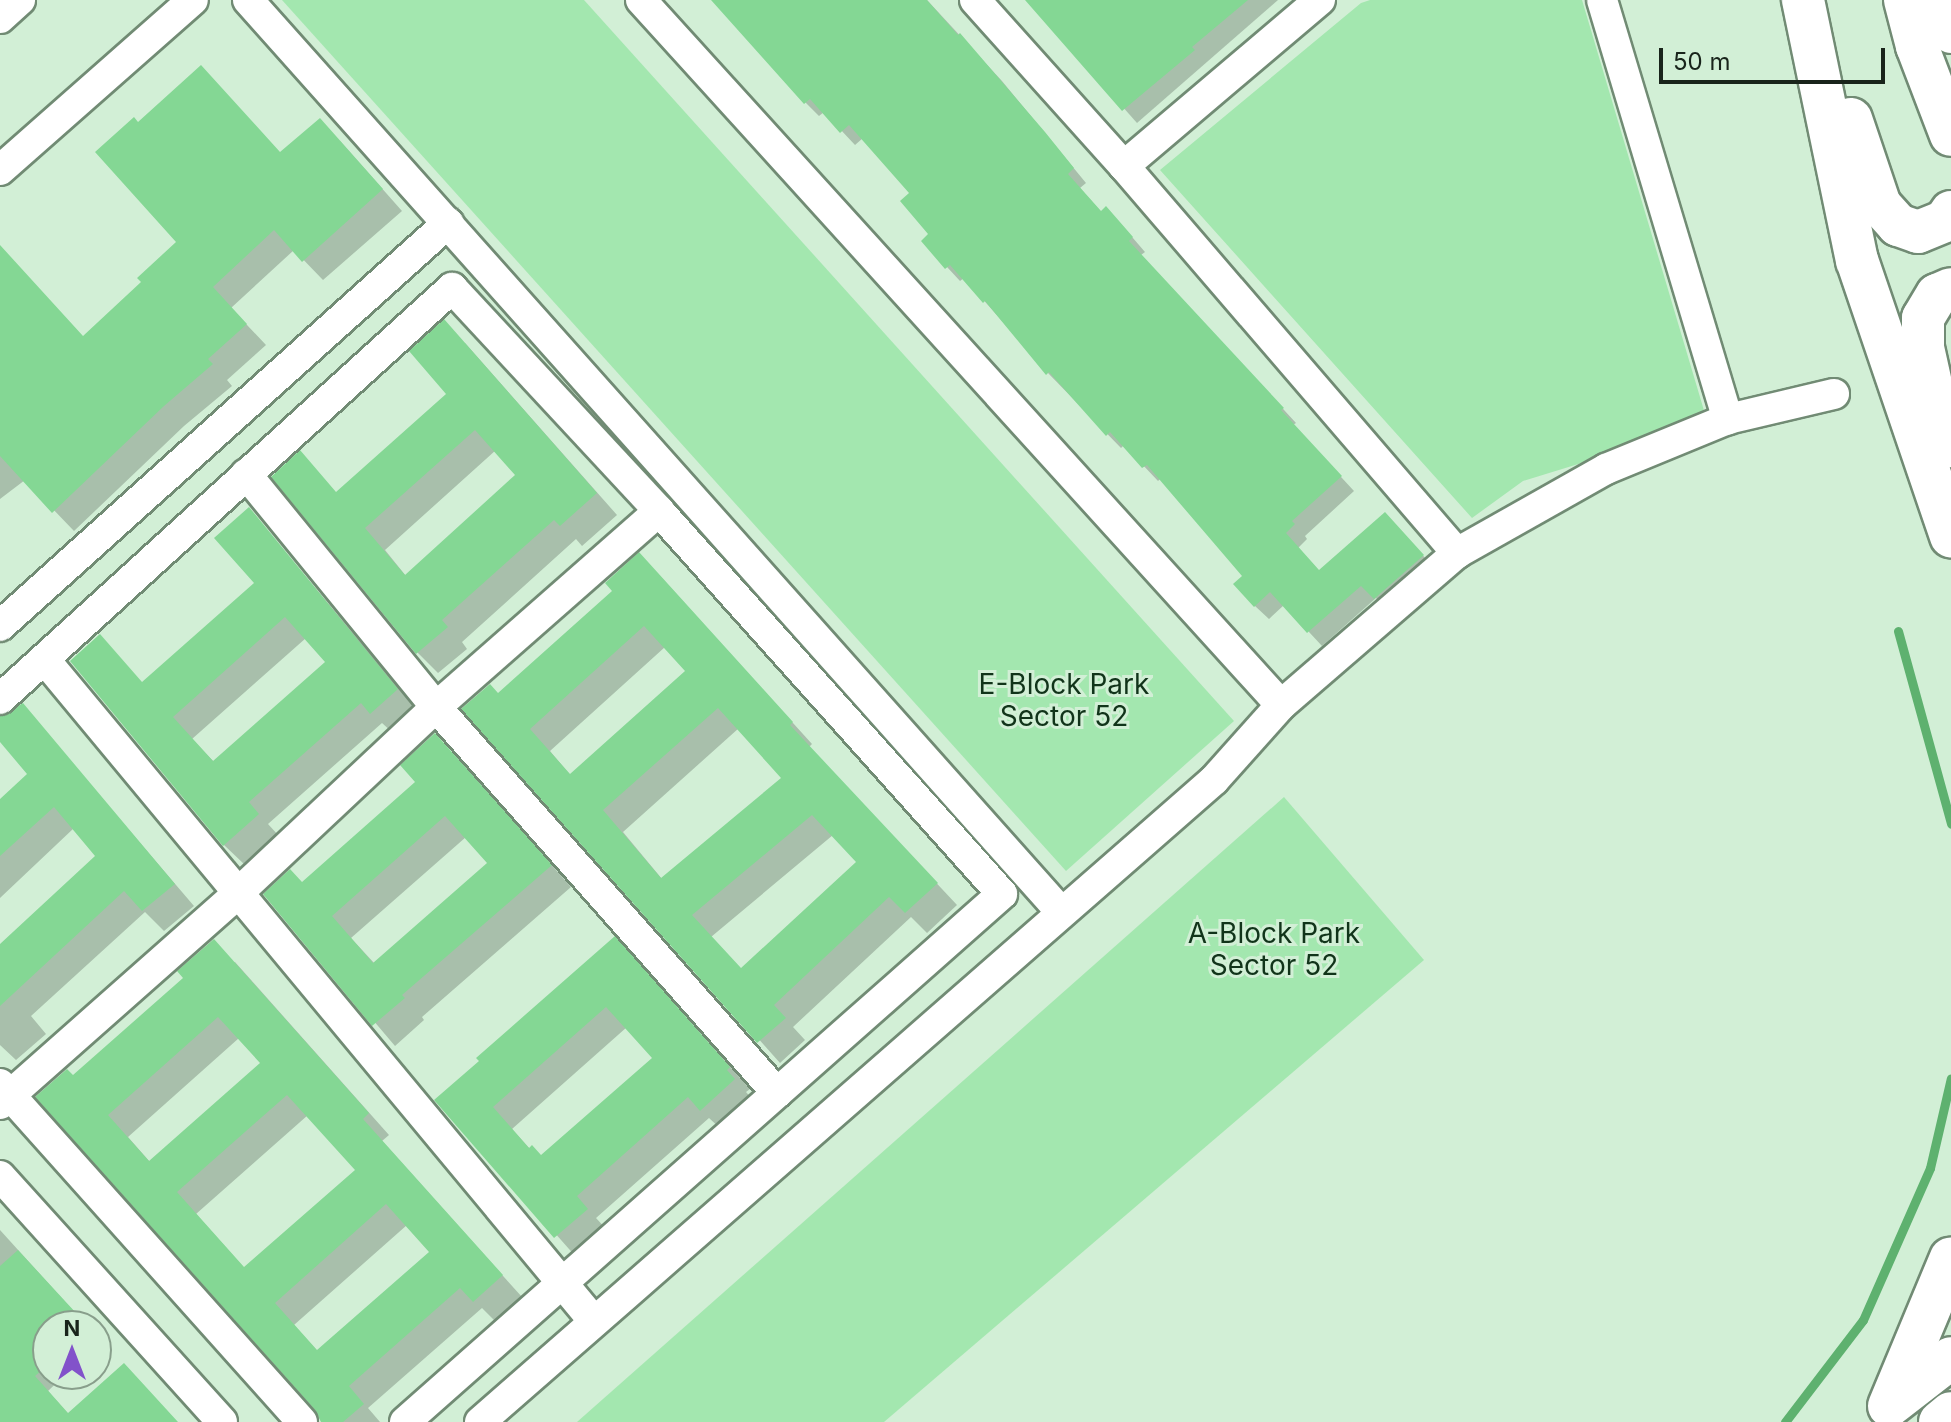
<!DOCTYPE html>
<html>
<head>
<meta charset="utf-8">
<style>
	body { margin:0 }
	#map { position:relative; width:1951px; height:1422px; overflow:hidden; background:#d2efd6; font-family:Inter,sans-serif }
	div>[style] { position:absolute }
	.green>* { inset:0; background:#a3e7af }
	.shadow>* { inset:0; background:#0003 }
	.stream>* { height:9px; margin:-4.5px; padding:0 4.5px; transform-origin:4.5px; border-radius:4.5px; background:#5eb16f }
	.building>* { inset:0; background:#84d794 }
	.roads { filter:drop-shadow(2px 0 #718b74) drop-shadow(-2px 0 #718b74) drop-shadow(0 2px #718b74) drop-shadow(0 -2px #718b74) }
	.street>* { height:30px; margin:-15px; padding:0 15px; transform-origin:15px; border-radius:15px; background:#fff }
	.secondary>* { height:42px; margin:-21px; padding:0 21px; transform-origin:21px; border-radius:21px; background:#fff }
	span { translate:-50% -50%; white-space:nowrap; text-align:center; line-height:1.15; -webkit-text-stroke:6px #d2efd6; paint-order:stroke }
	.park-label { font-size:28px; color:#11341a }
	.north { position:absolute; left:32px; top:1310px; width:80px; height:80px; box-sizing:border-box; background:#d2efd6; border:2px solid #889e8b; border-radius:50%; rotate:0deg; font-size:22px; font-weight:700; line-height:32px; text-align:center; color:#19241b }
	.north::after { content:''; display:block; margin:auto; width:28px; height:36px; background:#8252ca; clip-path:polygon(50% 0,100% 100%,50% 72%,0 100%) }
	.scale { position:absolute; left:1659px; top:48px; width:226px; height:36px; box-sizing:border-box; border:4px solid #19241b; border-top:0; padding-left:10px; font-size:24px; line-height:28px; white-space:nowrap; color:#19241b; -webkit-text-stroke:6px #d2efd6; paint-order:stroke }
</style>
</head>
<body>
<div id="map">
	<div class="green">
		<i style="clip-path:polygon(282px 0,584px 0,1234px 721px,1066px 871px)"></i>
		<i style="clip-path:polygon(1370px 0,1582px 0,1708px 424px,1523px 481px,1472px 518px,1160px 170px,1361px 3px)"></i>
		<i style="clip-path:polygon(1284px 797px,1424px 960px,884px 1422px,577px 1422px)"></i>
	</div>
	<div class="shadow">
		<i style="clip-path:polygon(724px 0,927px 0,1002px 81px,1086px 183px,1080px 188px,1102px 213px,1120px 223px,1145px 252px,1141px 255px,1296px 423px,1293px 425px,1354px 491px,1305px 536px,1307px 539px,1298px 548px,1320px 572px,1398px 528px,1436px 570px,1389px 612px,1376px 598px,1322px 646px,1284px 605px,1269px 619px,1255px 606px,1245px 576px,1161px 478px,1158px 481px,1124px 445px,1121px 448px,1048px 373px,964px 278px,960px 281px,923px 241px,931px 235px,912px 194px,863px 138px,855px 145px,824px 112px,819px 116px,806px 103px)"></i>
		<i style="clip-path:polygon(1028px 0,1278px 0,1137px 123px)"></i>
		<i style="clip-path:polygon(138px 124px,281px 154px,340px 141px,402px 211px,323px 280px,294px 250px,231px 308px,266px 345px,227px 380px,232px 386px,184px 426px,74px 531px,25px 480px,0 499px,0 247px,84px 338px,144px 282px,179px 242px)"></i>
		<i style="clip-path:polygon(evenodd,465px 343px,617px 515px,582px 546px,576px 539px,462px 642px,467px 649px,438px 673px,417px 652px,300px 453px,337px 494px,448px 394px,465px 343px,496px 450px,518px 476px,406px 576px,385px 550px,496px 450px)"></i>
		<i style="clip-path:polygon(evenodd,249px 509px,418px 711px,393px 733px,382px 723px,268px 824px,279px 836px,245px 865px,224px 845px,143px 684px,257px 583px,249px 509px,306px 638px,328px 663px,214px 762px,192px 739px,306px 638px)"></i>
		<i style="clip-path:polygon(evenodd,660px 576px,812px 744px,809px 747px,957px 905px,927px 933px,911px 917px,793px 1027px,805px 1040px,780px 1063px,464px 709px,498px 695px,660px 576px,665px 647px,688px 671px,571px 776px,550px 751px,665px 647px,660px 576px,739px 728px,783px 778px,662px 879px,623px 832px,739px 728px,660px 576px,833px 835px,858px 862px,742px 970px,711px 937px,833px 835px)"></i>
		<i style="clip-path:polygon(22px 705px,194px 906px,164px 931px,145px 912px,31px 1016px,46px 1034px,16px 1060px,0 1045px,0 947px,98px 856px,74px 828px,0 898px,0 802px,30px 774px,0 739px,0 720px)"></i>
		<i style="clip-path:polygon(evenodd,456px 756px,571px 887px,422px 1017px,424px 1020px,395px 1046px,266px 894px,303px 884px,456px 756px,466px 837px,490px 863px,375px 964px,351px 938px,466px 837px)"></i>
		<i style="clip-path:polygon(evenodd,635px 960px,750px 1089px,746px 1092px,754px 1101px,722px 1130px,709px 1118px,596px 1218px,608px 1231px,577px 1258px,437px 1100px,635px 960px,627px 1027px,655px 1058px,542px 1158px,530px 1149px,512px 1129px,627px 1027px)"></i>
		<i style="clip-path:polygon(evenodd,235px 962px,389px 1135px,382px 1141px,522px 1297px,495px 1321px,482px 1308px,368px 1408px,380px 1422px,326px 1422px,73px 1078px,235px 962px,239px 1038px,262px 1063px,150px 1162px,128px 1137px,239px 1038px,235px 962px,308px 1115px,358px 1170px,245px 1269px,196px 1214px,308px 1115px,235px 962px,407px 1225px,432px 1252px,318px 1352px,294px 1325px,407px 1225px)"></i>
		<i style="clip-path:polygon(0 1230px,87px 1326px,48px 1326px,48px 1374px,66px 1374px,48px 1391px,69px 1415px,177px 1422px,0 1422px)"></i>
		<i style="clip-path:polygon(96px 1336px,102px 1342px,96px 1348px)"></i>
	</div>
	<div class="stream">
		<i style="left:1898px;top:631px;width:200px;rotate:74.6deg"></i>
		<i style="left:1785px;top:1422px;width:128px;rotate:-52.6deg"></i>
		<i style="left:1863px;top:1320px;width:166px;rotate:-66.2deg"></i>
		<i style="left:1930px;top:1168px;width:92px;rotate:-76.9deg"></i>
	</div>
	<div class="building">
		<i style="clip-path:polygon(711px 0,927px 0,958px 35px,960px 33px,1045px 132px,1074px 168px,1068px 174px,1101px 211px,1106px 206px,1133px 237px,1129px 241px,1284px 408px,1281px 410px,1342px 476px,1292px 521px,1295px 524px,1286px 533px,1319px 570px,1385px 512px,1424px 555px,1374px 599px,1361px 586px,1307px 633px,1270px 592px,1254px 607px,1233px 584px,1242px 576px,1147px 465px,1142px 468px,1110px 432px,1106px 436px,1049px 372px,1046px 375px,985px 301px,983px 303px,950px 265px,945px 269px,921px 241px,928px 234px,900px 201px,909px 193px,849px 125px,840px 133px,810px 99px,804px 104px)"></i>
		<i style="clip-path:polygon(1025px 0,1248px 0,1192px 47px,1195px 50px,1122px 111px)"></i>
		<i style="clip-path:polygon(201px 65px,280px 152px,320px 118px,383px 189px,302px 262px,274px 230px,213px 287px,247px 324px,208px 359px,213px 364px,164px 406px,52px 513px,0 456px,0 245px,83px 336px,141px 282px,137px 278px,176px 242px,95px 152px,134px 117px,138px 122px)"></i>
		<i style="clip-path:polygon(evenodd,444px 319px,597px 493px,560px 526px,554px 520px,442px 620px,448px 627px,416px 654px,271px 477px,300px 450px,336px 492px,446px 394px,409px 351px,444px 319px,475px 430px,515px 475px,405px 575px,365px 528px,475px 430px)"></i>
		<i style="clip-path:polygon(evenodd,249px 507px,398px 689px,370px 714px,361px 703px,249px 802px,259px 814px,223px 846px,70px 661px,100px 634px,142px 682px,254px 583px,214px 538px,249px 507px,285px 617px,325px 662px,213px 761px,173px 717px,285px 617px)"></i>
		<i style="clip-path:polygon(evenodd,639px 552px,793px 722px,790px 725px,938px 883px,905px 913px,889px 897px,774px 1005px,786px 1018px,757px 1043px,461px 709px,490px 684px,498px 693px,612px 591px,605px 583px,639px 552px,644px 626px,685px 671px,570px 774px,530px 729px,644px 626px,639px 552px,718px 708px,781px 778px,661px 878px,603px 810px,718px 708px,639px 552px,812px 815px,856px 862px,741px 968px,692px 915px,812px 815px)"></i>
		<i style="clip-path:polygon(23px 703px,175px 884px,142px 911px,124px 891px,0 1006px,0 944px,95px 856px,54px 807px,0 856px,0 799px,27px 774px,0 742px,0 716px)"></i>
		<i style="clip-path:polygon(evenodd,435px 733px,552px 865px,402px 995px,405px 998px,372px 1026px,263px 894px,290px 869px,302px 882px,415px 782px,400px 765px,435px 733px,445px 816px,487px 863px,373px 963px,332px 916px,445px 816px)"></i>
		<i style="clip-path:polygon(evenodd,615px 936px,730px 1067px,727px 1070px,735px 1079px,700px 1111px,688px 1097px,577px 1196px,588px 1209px,554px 1238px,434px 1100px,479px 1061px,476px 1058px,615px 936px,606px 1007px,652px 1058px,541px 1155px,532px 1145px,529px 1148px,493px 1107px,606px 1007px)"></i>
		<i style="clip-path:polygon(evenodd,214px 939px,369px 1113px,363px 1119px,503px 1275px,473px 1302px,460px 1288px,349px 1386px,364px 1404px,343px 1422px,321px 1422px,315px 1410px,35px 1097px,67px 1069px,73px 1075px,183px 978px,177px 971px,214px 939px,218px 1017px,260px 1063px,149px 1161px,108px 1115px,218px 1017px,214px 939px,287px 1095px,355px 1170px,244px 1267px,177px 1192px,287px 1095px,214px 939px,386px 1204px,429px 1252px,317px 1350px,275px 1303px,386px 1204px)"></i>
		<i style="clip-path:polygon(18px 1250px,88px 1326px,48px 1326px,48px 1365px,35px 1376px,68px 1413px,124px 1363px,178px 1422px,0 1422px,0 1266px)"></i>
	</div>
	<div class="roads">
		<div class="street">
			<i style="left:248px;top:0;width:1222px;rotate:48.28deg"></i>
			<i style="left:641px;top:0;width:952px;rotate:47.77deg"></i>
			<i style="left:975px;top:0;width:223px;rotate:48.1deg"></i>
			<i style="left:1124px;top:166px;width:511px;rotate:49.29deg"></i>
			<i style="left:1602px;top:0;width:438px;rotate:73.3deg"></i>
			<i style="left:0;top:18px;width:27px;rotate:-42deg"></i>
			<i style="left:1124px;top:166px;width:257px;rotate:-40.3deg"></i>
			<i style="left:0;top:170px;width:257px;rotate:-41.4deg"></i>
			<i style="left:246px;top:474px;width:301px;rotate:50.8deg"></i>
			<i style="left:436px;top:707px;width:515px;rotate:48.54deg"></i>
			<i style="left:0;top:626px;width:603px;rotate:-41.97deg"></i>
			<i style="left:45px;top:660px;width:858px;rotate:50.3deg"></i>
			<i style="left:0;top:699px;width:611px;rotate:-42.28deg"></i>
			<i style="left:452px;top:288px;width:304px;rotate:47.1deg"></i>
			<i style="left:659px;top:511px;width:514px;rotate:48.15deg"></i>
			<i style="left:1002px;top:894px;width:797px;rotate:138.51deg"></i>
			<i style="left:0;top:1084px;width:453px;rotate:48.2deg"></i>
			<i style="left:0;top:1104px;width:317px;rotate:-41.5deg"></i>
			<i style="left:237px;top:894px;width:273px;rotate:-43.2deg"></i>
			<i style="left:436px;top:707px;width:297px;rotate:-41.3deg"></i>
			<i style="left:0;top:1176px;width:331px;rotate:47.9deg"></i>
			<i style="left:480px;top:1422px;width:975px;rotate:-41.17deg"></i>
			<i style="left:1214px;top:780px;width:101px;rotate:-48.2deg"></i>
			<i style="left:1281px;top:705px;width:233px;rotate:-40.8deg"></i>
			<i style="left:1457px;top:553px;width:171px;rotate:-29.4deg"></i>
			<i style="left:1606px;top:469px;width:132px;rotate:-22.3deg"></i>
			<i style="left:1728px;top:419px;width:109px;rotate:-13.3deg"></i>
		</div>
		<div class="secondary">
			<i style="left:1803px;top:0;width:266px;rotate:78.3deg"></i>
			<i style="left:1857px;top:260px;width:292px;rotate:71.2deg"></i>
			<i style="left:1905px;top:0;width:48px;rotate:75.4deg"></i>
			<i style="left:1917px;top:46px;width:95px;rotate:69.1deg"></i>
			<i style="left:1935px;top:0;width:36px;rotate:63deg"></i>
			<i style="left:1851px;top:119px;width:91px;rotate:71.4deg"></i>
			<i style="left:1880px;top:205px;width:27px;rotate:48deg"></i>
			<i style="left:1898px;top:225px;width:21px;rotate:19deg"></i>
			<i style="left:1918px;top:232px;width:29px;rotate:-22deg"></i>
			<i style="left:1945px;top:221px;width:11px;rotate:-56deg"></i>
			<i style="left:1945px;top:447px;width:101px;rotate:-102.5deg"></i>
			<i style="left:1923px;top:348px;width:30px;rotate:-90deg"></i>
			<i style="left:1923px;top:318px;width:27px;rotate:-59deg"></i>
			<i style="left:1937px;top:295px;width:15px;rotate:-23deg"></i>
			<i style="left:1893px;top:1403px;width:73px;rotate:-37.8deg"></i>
			<i style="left:1889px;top:1406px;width:160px;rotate:-67.3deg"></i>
			<i style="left:1940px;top:1422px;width:14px;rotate:-39deg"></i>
		</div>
	</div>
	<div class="park-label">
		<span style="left:1064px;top:700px">E-Block Park<br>Sector 52</span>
		<span style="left:1274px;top:949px">A-Block Park<br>Sector 52</span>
	</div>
	<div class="north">N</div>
	<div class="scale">50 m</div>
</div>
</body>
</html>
